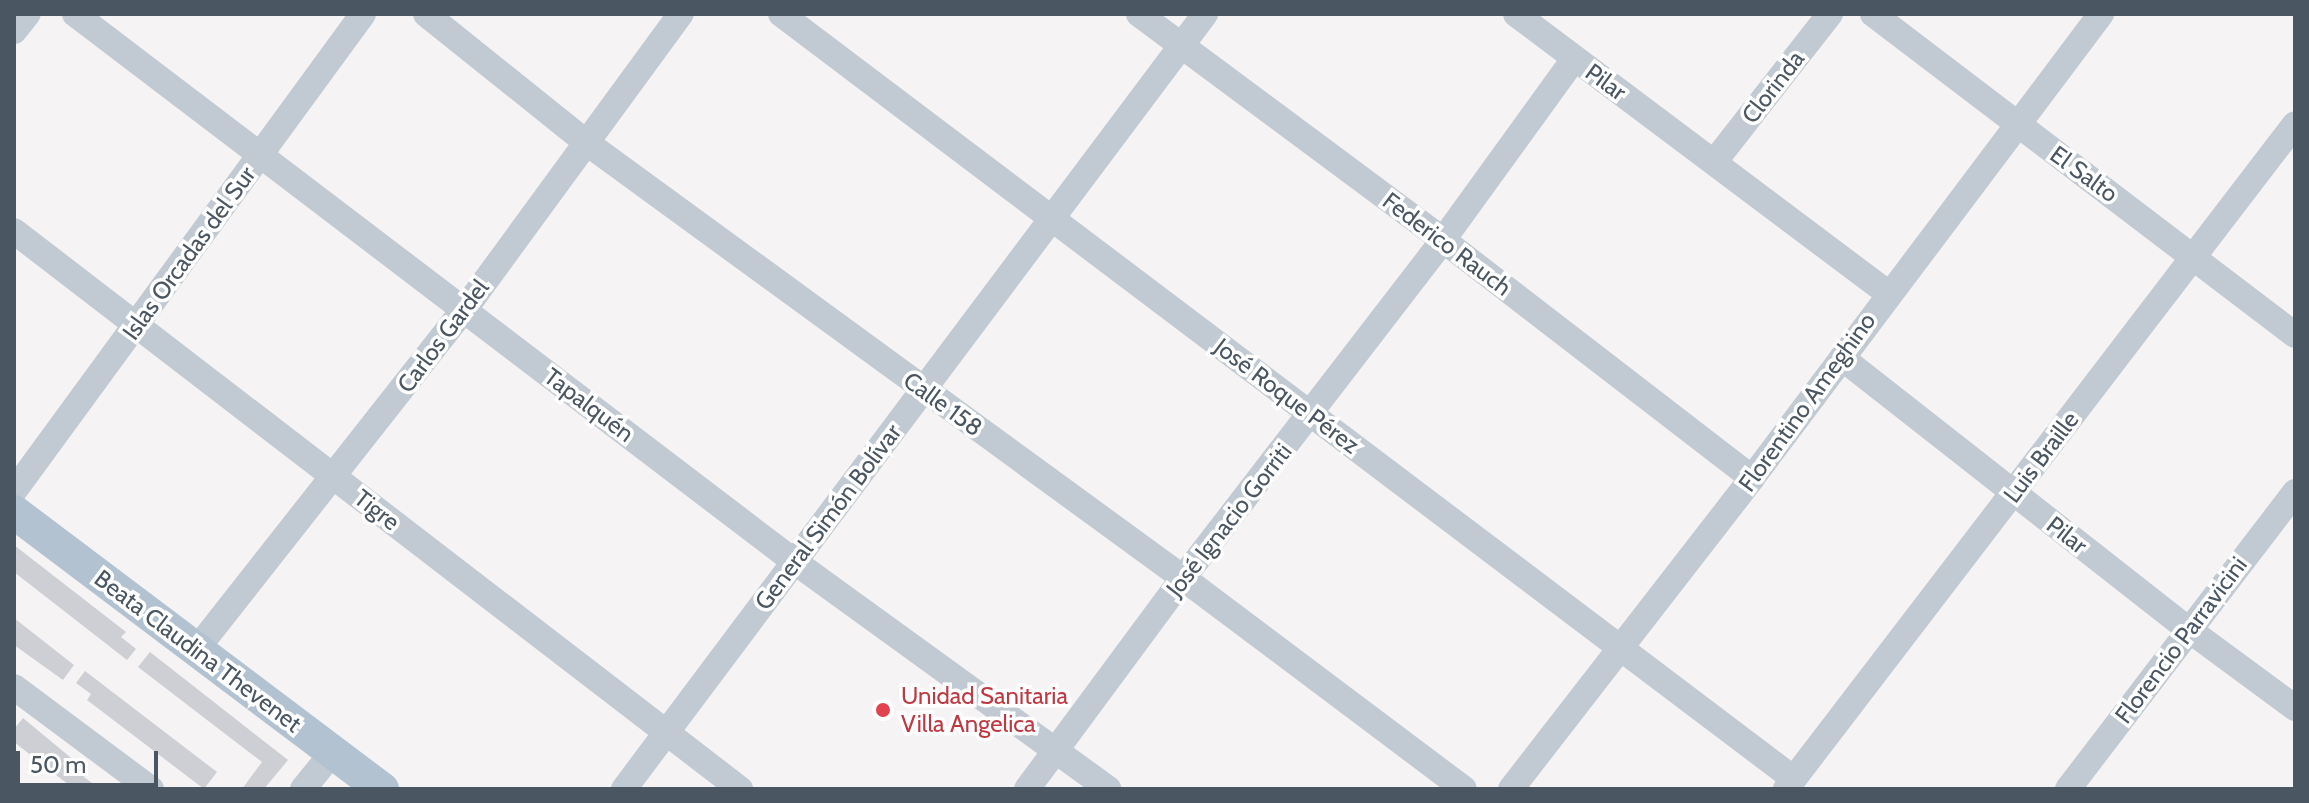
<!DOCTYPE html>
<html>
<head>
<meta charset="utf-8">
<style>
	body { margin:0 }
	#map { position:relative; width:2309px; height:803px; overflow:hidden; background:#f5f3f3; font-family:Cabin,sans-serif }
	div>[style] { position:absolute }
	.building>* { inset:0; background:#cdcfd5 }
	.minor>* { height:26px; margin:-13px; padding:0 13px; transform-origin:13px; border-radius:13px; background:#c1cad2 }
	.major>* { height:34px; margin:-17px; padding:0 17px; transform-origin:17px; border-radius:17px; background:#b3c2d1 }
	.dots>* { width:22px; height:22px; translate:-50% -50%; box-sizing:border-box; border:4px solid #fff; border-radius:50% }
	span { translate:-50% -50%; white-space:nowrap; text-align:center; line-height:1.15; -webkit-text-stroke:7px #fff; paint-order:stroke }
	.street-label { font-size:24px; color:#4a5661 }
	.health-label { font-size:24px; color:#be3a42 }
	.left { translate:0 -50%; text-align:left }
	.frame { position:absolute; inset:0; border:16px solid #4a5661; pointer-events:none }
	.scale { position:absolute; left:16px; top:751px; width:142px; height:36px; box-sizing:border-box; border:4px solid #4a5661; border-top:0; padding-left:10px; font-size:24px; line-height:28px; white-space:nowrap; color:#4a5661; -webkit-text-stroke:6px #fff; paint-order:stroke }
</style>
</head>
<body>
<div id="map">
	<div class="building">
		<i style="clip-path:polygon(14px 545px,126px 632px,121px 637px,136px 649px,127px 660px,14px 572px)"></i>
		<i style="clip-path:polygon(14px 618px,74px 665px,63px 680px,14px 645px)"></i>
		<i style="clip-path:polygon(150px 652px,288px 760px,264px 789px,242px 789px,262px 762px,138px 667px)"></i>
		<i style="clip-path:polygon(85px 671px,217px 772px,204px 789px,87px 700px,91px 694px,76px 683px)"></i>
		<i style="clip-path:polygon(23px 718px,88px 772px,84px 777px,100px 789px,74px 789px,14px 742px,14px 729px)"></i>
	</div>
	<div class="minor">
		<i style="left:75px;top:14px;width:905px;rotate:37.28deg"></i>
		<i style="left:795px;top:562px;width:387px;rotate:35.9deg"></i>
		<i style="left:426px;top:14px;width:206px;rotate:38.7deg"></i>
		<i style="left:587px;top:143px;width:738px;rotate:36.12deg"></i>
		<i style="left:1183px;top:578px;width:351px;rotate:36.9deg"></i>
		<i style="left:781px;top:14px;width:1269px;rotate:37.06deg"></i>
		<i style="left:1139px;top:14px;width:379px;rotate:36.6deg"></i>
		<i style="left:1443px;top:240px;width:390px;rotate:37.6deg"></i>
		<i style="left:1516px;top:14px;width:465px;rotate:36.9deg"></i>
		<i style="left:1873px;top:14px;width:530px;rotate:37.26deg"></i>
		<i style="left:14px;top:31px;width:22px;rotate:-51deg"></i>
		<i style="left:1715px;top:161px;width:187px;rotate:-52deg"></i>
		<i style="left:14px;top:231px;width:916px;rotate:37.55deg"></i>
		<i style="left:1842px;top:358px;width:439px;rotate:38.1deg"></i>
		<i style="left:2188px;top:629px;width:133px;rotate:36.4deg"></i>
		<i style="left:14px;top:491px;width:591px;rotate:-53.81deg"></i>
		<i style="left:196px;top:650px;width:433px;rotate:-51.8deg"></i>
		<i style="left:464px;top:310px;width:367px;rotate:-53.8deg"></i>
		<i style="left:14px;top:687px;width:171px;rotate:36.7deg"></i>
		<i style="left:303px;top:789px;width:48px;rotate:-51deg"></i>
		<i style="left:624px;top:789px;width:969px;rotate:-53.14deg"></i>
		<i style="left:1027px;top:789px;width:262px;rotate:-53.5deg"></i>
		<i style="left:1183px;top:578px;width:426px;rotate:-52.4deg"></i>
		<i style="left:1443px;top:240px;width:223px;rotate:-54.1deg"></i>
		<i style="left:1511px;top:789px;width:393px;rotate:-52.2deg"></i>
		<i style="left:1752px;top:478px;width:581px;rotate:-53.05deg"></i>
		<i style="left:1786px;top:789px;width:837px;rotate:-52.57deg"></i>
		<i style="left:2068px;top:789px;width:374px;rotate:-52.6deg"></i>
	</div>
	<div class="major">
		<i style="left:14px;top:512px;width:461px;rotate:37deg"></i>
	</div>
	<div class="dots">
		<i style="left:883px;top:710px;background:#e0444e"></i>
	</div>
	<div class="street-label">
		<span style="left:1606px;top:82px;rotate:36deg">Pilar</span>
		<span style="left:1773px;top:87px;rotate:-52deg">Clorinda</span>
		<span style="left:2084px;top:174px;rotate:36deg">El Salto</span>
		<span style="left:1447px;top:244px;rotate:37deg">Federico Rauch</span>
		<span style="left:189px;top:253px;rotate:-54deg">Islas Orcadas del Sur</span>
		<span style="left:443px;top:336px;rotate:-53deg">Carlos Gardel</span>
		<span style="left:1287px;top:396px;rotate:37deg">José Roque Pérez</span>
		<span style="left:1807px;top:402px;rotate:-54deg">Florentino Ameghino</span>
		<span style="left:943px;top:404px;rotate:36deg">Calle 158</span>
		<span style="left:589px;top:405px;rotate:37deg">Tapalquén</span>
		<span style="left:2041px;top:457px;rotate:-53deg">Luis Braille</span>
		<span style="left:377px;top:510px;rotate:38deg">Tigre</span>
		<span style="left:828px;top:517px;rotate:-53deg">General Simón Bolívar</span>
		<span style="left:1229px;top:520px;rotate:-52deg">José Ignacio Gorriti</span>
		<span style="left:2067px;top:535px;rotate:38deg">Pilar</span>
		<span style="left:2181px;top:640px;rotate:-53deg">Florencio Parravicini</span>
		<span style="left:198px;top:651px;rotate:37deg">Beata Claudina Thevenet</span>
	</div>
	<div class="health-label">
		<span class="left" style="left:901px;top:710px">Unidad Sanitaria<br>Villa Angelica</span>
	</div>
	<div class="frame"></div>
	<div class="scale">50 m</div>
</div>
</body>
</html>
